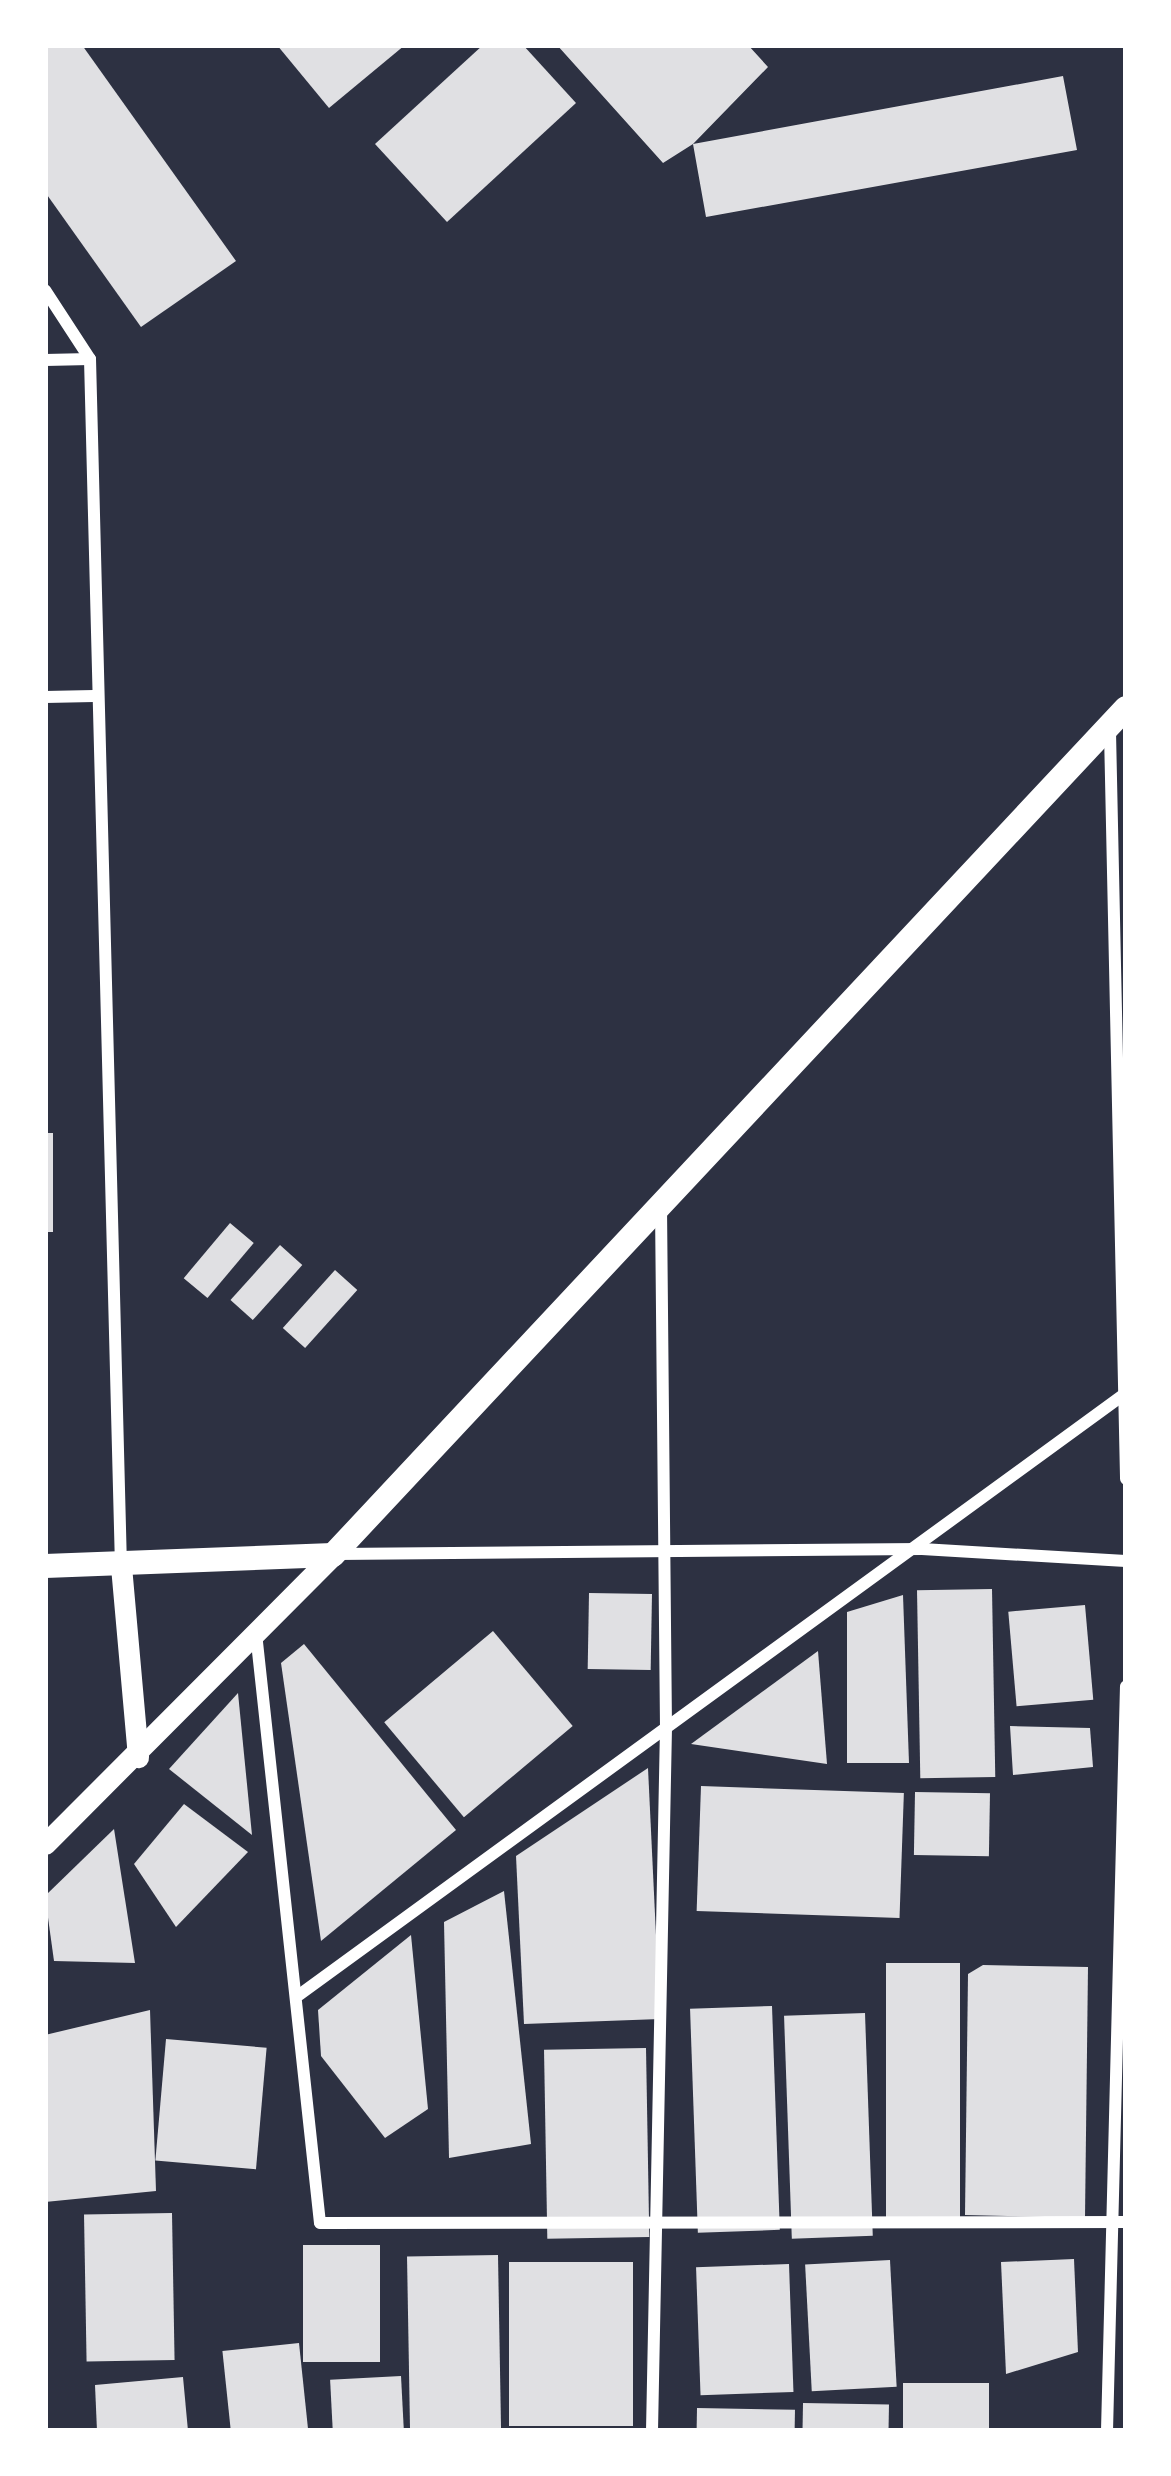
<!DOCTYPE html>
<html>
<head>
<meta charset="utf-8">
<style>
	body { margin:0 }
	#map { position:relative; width:1171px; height:2476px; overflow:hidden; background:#2d3142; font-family:Bitter,serif }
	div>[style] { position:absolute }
	.building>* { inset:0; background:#e0e0e3; transform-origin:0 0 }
	.minor>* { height:12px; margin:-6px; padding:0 6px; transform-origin:6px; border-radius:6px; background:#fff }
	.tertiary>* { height:21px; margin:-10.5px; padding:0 10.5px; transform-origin:10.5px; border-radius:10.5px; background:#fff }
	.secondary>* { height:24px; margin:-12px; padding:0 12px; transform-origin:12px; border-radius:12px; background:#fff }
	span { translate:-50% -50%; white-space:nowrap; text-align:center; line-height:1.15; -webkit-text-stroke:12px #fff; paint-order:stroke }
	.frame { position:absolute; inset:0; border:48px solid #fff; pointer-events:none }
</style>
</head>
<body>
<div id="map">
	<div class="building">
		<i style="clip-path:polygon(45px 45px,82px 45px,236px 261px,141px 327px,45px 192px)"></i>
		<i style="clip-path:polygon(277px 45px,405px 45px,329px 108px)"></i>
		<i style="clip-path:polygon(483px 45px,523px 45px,576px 103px,447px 222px,375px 144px)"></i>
		<i style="clip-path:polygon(557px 45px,748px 45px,768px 67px,693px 144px,1063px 76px,1077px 150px,706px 217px,693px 144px,663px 163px)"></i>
		<i style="left:45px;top:1133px;width:8px;height:99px"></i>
		<i style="left:230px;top:1223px;width:31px;height:72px;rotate:40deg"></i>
		<i style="left:280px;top:1245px;width:30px;height:74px;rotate:42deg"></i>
		<i style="left:335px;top:1270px;width:30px;height:78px;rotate:42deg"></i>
		<i style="left:992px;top:1589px;width:188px;height:75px;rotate:89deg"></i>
		<i style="left:589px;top:1593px;width:63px;height:76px;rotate:1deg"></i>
		<i style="clip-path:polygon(903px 1595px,909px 1763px,847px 1763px,847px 1612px)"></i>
		<i style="left:1085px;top:1605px;width:95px;height:77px;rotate:85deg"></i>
		<i style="left:493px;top:1631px;width:124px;height:142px;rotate:50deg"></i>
		<i style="clip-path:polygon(304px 1644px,456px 1830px,321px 1941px,281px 1663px)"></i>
		<i style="clip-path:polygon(818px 1651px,827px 1764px,691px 1744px)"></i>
		<i style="clip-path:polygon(238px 1693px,252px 1835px,169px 1769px)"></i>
		<i style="clip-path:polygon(1010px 1726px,1090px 1728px,1093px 1767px,1013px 1775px)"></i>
		<i style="clip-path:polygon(648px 1768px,660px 2019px,524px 2024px,516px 1856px)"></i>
		<i style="left:701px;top:1786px;width:203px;height:125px;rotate:2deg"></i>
		<i style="left:915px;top:1792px;width:75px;height:63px;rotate:1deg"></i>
		<i style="clip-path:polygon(184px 1804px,248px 1852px,176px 1927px,134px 1864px)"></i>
		<i style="clip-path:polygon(114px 1829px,135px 1963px,54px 1961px,45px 1896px)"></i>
		<i style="clip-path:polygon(504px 1891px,531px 2144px,449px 2158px,444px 1922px)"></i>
		<i style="clip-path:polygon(411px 1935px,428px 2109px,385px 2138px,321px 2056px,318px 2010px)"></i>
		<i style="left:886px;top:1963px;width:74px;height:259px"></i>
		<i style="clip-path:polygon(983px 1965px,1088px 1967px,1085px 2218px,965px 2215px,968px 1974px)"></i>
		<i style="left:772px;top:2006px;width:224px;height:82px;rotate:88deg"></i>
		<i style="clip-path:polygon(150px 2010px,156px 2191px,45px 2202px,45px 2035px)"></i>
		<i style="left:865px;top:2013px;width:223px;height:81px;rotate:88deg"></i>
		<i style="left:166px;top:2039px;width:101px;height:122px;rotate:5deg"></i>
		<i style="left:646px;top:2048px;width:189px;height:102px;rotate:89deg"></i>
		<i style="left:172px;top:2213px;width:147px;height:88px;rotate:89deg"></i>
		<i style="left:303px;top:2245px;width:77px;height:117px"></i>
		<i style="left:498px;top:2255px;width:176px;height:91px;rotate:89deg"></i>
		<i style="clip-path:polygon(1074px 2259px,1078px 2352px,1006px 2374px,1001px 2262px)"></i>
		<i style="left:890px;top:2260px;width:127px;height:85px;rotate:87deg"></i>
		<i style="left:509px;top:2262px;width:124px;height:164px"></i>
		<i style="left:789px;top:2264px;width:128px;height:93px;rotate:88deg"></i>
		<i style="left:299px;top:2343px;width:89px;height:77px;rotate:84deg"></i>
		<i style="left:401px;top:2376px;width:55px;height:71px;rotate:87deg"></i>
		<i style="clip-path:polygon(183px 2377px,188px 2431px,97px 2431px,95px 2385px)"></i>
		<i style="left:903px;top:2383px;width:86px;height:48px"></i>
		<i style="left:803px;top:2403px;width:86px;height:28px;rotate:1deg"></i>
		<i style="left:697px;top:2408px;width:98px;height:23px;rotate:1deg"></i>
	</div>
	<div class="minor">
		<i style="left:45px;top:290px;width:82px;rotate:56.9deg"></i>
		<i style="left:90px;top:359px;width:1206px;rotate:88.53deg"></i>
		<i style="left:45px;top:360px;width:45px;rotate:-1.3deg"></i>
		<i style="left:45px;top:697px;width:49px;rotate:-1.2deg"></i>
		<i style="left:1110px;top:732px;width:747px;rotate:88.77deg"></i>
		<i style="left:336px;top:1554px;width:586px;rotate:-0.49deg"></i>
		<i style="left:922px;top:1549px;width:204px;rotate:3.4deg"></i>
		<i style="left:256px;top:1633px;width:593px;rotate:83.81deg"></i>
		<i style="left:320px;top:2223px;width:806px;rotate:-0.07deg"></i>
		<i style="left:299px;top:1995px;width:1023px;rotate:-36.05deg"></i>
		<i style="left:652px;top:2431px;width:703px;rotate:-88.86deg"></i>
		<i style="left:666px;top:1728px;width:520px;rotate:-90.55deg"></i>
		<i style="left:1107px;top:2431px;width:745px;rotate:-88.54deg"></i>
	</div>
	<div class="tertiary">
		<i style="left:121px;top:1566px;width:192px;rotate:84.9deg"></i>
		<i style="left:45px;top:1844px;width:408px;rotate:-45.1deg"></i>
	</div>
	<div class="secondary">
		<i style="left:45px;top:1566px;width:288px;rotate:-2.2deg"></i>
		<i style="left:333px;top:1555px;width:1160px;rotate:-46.89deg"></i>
	</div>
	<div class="frame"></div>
</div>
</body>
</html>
